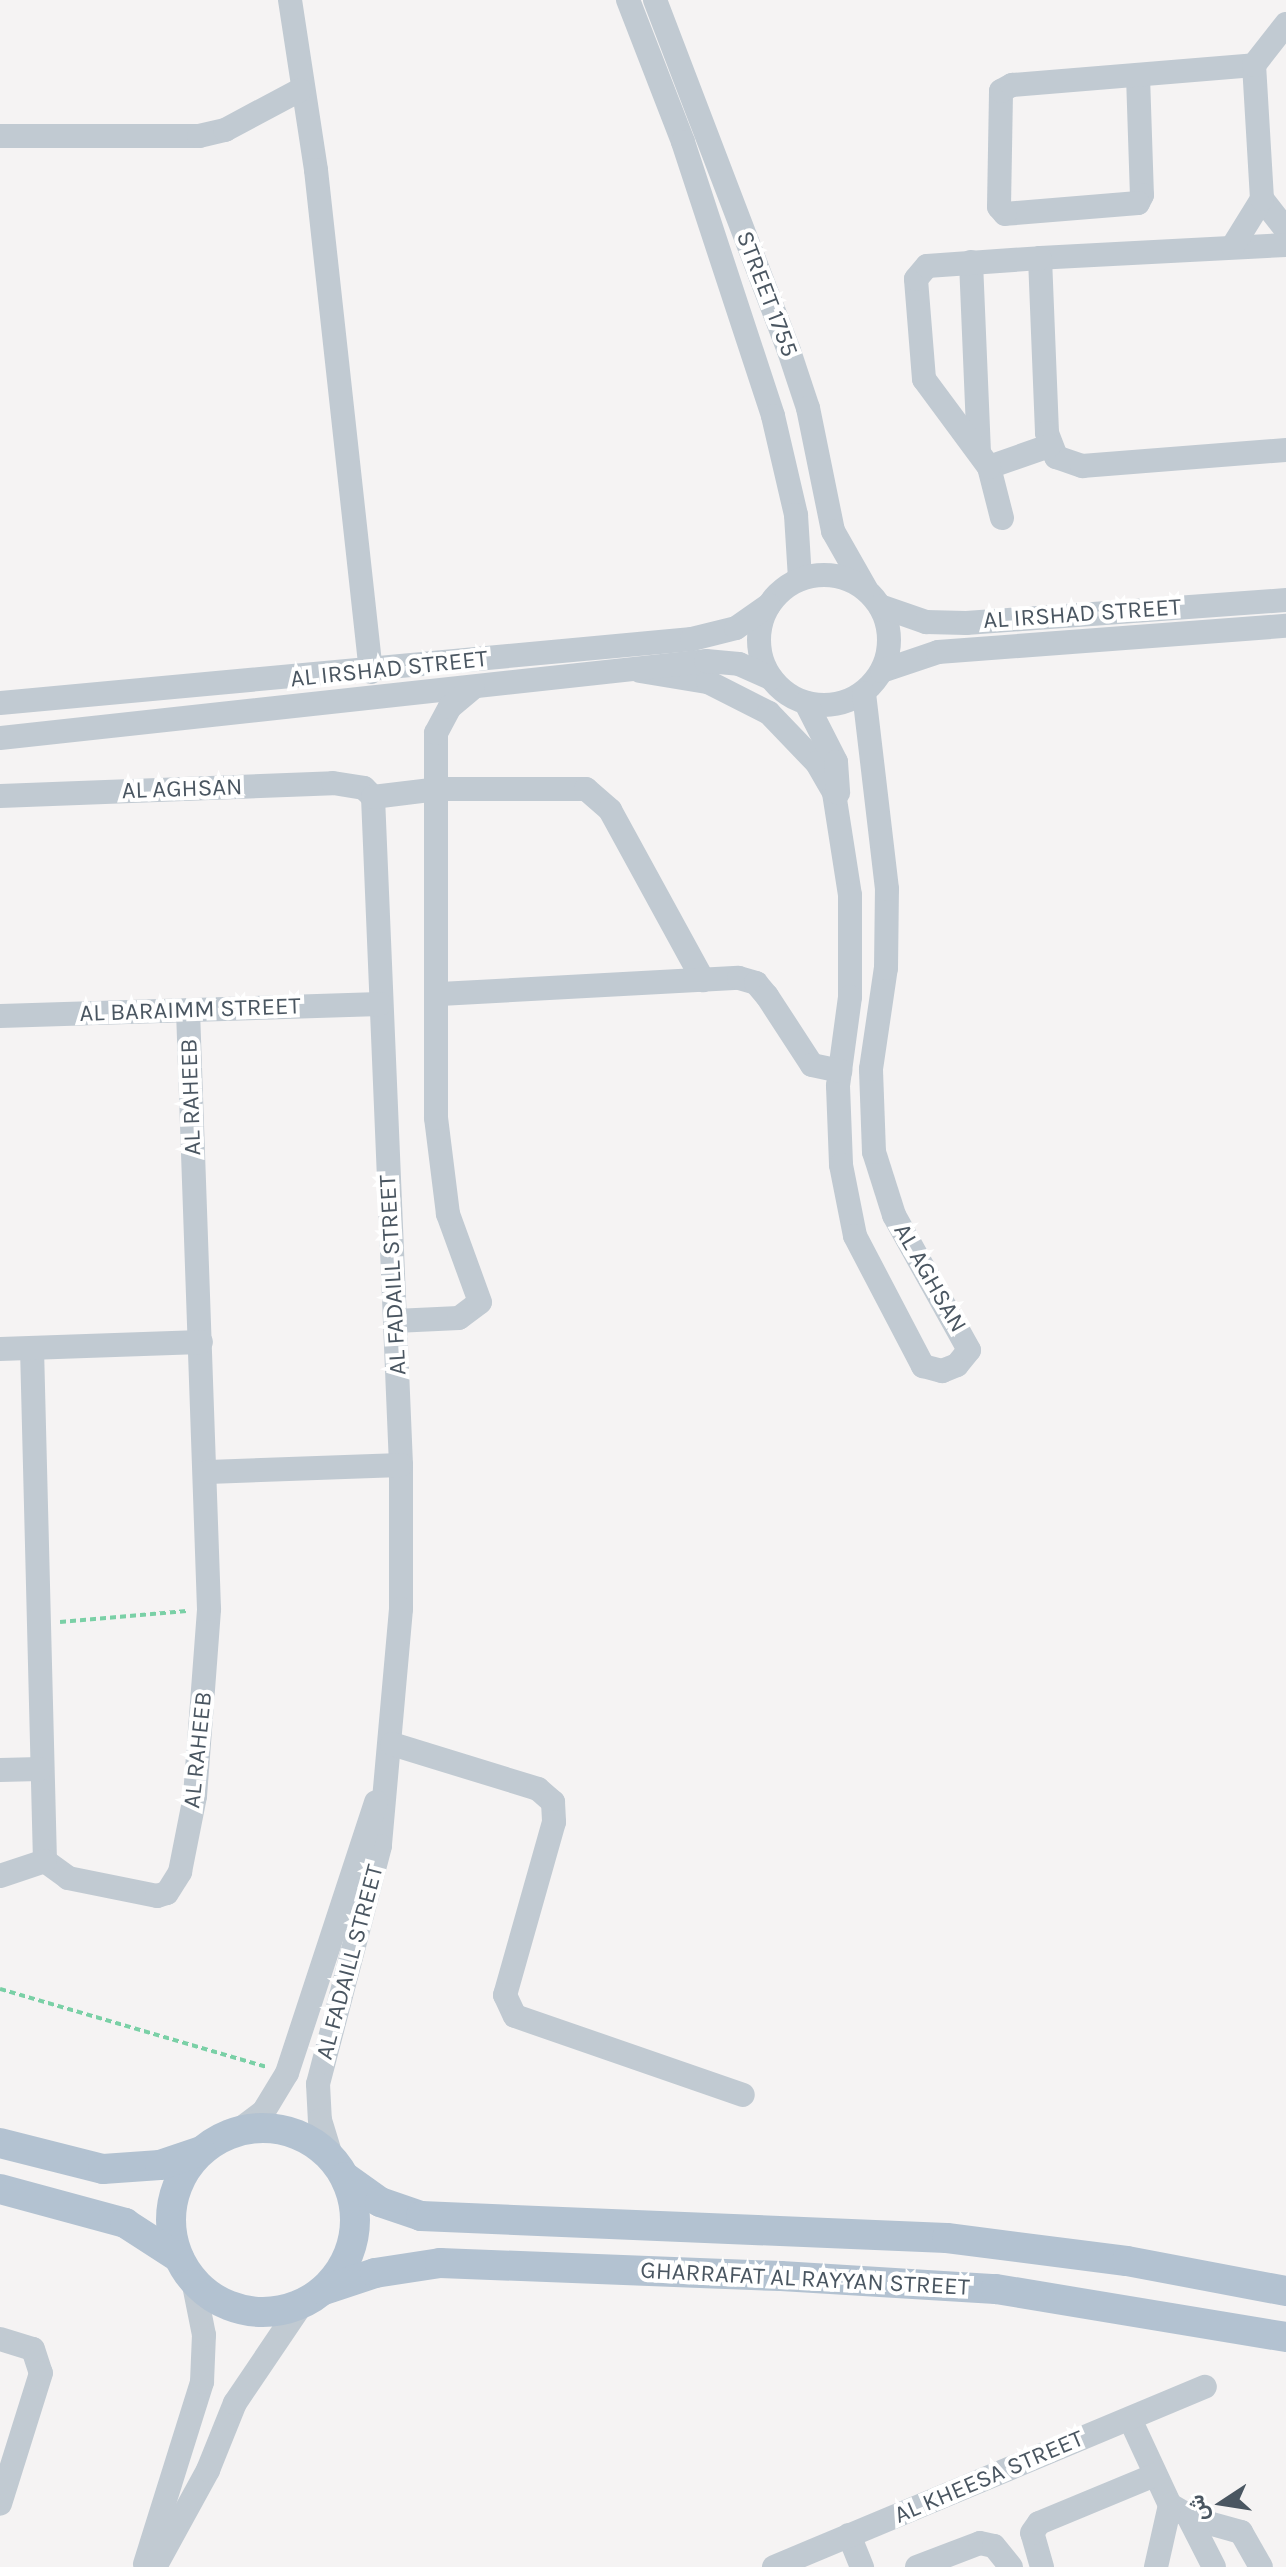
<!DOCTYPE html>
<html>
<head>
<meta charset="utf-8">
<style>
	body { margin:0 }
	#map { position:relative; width:1286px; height:2567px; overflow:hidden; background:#f5f3f3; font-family:Karla,Vazirmatn,sans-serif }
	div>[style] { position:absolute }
	.path>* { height:4px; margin-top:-2px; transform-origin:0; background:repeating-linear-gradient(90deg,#7ad0a6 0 6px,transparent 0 10px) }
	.minor>* { height:24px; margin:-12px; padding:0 12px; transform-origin:12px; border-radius:12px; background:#c1cad2 }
	.minor>.ring { margin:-12px; padding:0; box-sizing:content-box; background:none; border:24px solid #c1cad2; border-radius:50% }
	.major>* { height:30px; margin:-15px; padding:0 15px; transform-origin:15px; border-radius:15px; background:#b3c2d1 }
	.major>.ring { margin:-15px; padding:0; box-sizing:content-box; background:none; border:30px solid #b3c2d1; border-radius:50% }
	span { translate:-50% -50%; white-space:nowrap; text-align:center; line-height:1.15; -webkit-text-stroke:8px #fff; paint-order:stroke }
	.street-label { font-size:24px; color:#4a5661 }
	.north { position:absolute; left:1182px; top:2463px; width:80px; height:80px; -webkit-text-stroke:6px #fff; paint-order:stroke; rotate:258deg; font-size:22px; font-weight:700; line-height:32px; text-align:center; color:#4a5661 }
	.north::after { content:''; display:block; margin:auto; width:28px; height:36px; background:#4a5661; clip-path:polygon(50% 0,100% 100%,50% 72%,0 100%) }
</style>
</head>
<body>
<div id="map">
	<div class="path">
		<i style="left:60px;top:1622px;width:127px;rotate:-5deg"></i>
		<i style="left:0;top:1989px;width:277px;rotate:16.3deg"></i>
	</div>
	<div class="minor">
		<i style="left:290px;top:0;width:172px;rotate:81.3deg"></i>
		<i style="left:316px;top:170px;width:505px;rotate:83.75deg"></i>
		<i style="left:628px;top:0;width:152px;rotate:68.8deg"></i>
		<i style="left:683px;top:142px;width:288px;rotate:71.8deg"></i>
		<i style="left:773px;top:416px;width:102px;rotate:76.9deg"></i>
		<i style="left:796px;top:515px;width:64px;rotate:86.4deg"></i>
		<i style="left:655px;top:0;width:376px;rotate:69.1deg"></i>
		<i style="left:789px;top:351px;width:60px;rotate:71.6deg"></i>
		<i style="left:808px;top:408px;width:126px;rotate:78.5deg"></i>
		<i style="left:833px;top:531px;width:67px;rotate:60.4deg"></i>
		<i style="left:1138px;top:76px;width:119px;rotate:88.1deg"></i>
		<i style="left:1142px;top:195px;width:9px;rotate:117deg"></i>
		<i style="left:1138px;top:203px;width:133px;rotate:175.3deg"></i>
		<i style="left:1005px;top:214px;width:9px;rotate:-131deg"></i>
		<i style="left:999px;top:207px;width:116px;rotate:-89deg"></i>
		<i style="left:1001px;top:91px;width:13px;rotate:-29deg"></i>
		<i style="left:1012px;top:85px;width:243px;rotate:-4.7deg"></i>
		<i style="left:0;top:136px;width:199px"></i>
		<i style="left:199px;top:136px;width:27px;rotate:-13deg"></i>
		<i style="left:225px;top:130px;width:85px;rotate:-28.1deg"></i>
		<i style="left:1262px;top:199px;width:39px;rotate:52deg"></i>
		<i style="left:1286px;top:245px;width:246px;rotate:177deg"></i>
		<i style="left:1040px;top:258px;width:175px;rotate:87.7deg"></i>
		<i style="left:1047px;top:433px;width:26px;rotate:69deg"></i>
		<i style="left:1056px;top:457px;width:28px;rotate:19deg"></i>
		<i style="left:1082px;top:466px;width:205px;rotate:-4.5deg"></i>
		<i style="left:1233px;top:246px;width:55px;rotate:-58.3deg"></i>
		<i style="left:1262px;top:199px;width:134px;rotate:-93.4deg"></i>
		<i style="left:1254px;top:65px;width:52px;rotate:-52deg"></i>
		<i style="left:971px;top:262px;width:189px;rotate:87.6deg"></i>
		<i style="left:989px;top:467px;width:64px;rotate:-19.3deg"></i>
		<i style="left:1002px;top:518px;width:53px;rotate:-104.3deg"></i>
		<i style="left:989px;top:467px;width:109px;rotate:-126.5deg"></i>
		<i style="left:924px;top:379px;width:100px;rotate:-94.6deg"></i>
		<i style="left:916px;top:279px;width:17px;rotate:-50deg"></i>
		<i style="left:927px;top:266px;width:113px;rotate:-4deg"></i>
		<i class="ring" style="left:759px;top:575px;width:106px;height:106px"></i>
		<i style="left:880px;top:606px;width:49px;rotate:19.2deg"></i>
		<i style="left:926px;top:622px;width:40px;rotate:1.4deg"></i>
		<i style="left:966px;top:623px;width:321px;rotate:-4.1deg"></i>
		<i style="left:640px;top:671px;width:69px;rotate:9.2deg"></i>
		<i style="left:708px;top:682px;width:68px;rotate:26.9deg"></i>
		<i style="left:769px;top:713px;width:69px;rotate:46.2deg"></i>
		<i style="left:817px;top:763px;width:34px;rotate:60deg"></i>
		<i style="left:834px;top:793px;width:103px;rotate:81.1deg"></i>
		<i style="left:850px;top:895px;width:102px;rotate:90deg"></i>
		<i style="left:850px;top:997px;width:90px;rotate:97.7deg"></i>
		<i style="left:838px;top:1086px;width:79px;rotate:87.8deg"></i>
		<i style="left:841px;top:1165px;width:72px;rotate:78.8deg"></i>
		<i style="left:855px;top:1236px;width:147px;rotate:62.4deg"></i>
		<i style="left:923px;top:1366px;width:20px;rotate:15deg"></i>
		<i style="left:942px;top:1371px;width:16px;rotate:-22deg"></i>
		<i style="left:957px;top:1365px;width:19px;rotate:-51deg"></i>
		<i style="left:969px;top:1350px;width:154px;rotate:-119.1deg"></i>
		<i style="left:894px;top:1215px;width:66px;rotate:-107.6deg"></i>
		<i style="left:874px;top:1152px;width:83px;rotate:-92.1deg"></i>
		<i style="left:871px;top:1069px;width:102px;rotate:-81.6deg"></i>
		<i style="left:886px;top:968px;width:79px;rotate:-89.3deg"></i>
		<i style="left:887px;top:889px;width:197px;rotate:-96.7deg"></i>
		<i style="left:882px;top:671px;width:59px;rotate:-18.7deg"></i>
		<i style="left:938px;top:652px;width:349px;rotate:-4.3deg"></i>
		<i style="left:0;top:703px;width:695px;rotate:-5.28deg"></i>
		<i style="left:692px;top:639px;width:45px;rotate:-14deg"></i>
		<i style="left:736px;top:628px;width:40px;rotate:-34.9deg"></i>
		<i style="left:806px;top:703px;width:66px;rotate:63deg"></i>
		<i style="left:836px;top:762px;width:31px;rotate:86deg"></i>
		<i style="left:0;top:738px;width:710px;rotate:-6.22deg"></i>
		<i style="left:706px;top:661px;width:33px;rotate:5deg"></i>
		<i style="left:739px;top:664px;width:35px;rotate:24deg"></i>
		<i style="left:0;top:796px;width:333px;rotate:-2.2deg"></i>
		<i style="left:333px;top:783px;width:31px;rotate:9deg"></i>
		<i style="left:364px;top:788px;width:13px;rotate:45deg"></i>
		<i style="left:373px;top:797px;width:669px;rotate:87.6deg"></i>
		<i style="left:401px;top:1465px;width:144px;rotate:90deg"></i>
		<i style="left:401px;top:1609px;width:238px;rotate:95.1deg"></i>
		<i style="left:380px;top:1846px;width:246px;rotate:104.6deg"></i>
		<i style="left:318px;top:2084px;width:36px;rotate:87deg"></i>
		<i style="left:320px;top:2120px;width:39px;rotate:73deg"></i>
		<i style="left:373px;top:797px;width:65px;rotate:-7deg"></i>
		<i style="left:438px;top:789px;width:148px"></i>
		<i style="left:586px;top:789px;width:32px;rotate:41deg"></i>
		<i style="left:610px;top:810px;width:194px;rotate:61.3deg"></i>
		<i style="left:440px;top:994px;width:299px;rotate:-3.1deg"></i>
		<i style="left:739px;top:978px;width:18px;rotate:16deg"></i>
		<i style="left:756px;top:983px;width:17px;rotate:50deg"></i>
		<i style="left:767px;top:996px;width:82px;rotate:56.9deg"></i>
		<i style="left:812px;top:1065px;width:29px;rotate:12deg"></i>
		<i style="left:0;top:1016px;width:380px;rotate:-1.8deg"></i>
		<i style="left:395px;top:1321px;width:64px;rotate:-2.7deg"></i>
		<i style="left:459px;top:1318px;width:26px;rotate:-37deg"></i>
		<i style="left:480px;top:1302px;width:94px;rotate:-110deg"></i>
		<i style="left:448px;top:1214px;width:97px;rotate:-97.1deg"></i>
		<i style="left:436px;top:1118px;width:385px;rotate:-90deg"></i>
		<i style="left:436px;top:733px;width:30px;rotate:-62deg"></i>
		<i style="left:450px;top:707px;width:30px;rotate:-40deg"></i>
		<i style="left:32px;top:1348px;width:513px;rotate:88.55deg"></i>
		<i style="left:45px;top:1861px;width:29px;rotate:36deg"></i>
		<i style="left:68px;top:1878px;width:91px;rotate:11.4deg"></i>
		<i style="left:157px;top:1896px;width:10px;rotate:-17deg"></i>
		<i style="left:167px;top:1893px;width:25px;rotate:-58deg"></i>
		<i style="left:180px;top:1872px;width:77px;rotate:-78.8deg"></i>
		<i style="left:195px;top:1796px;width:188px;rotate:-85.7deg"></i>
		<i style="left:209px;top:1609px;width:599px;rotate:-92.01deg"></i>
		<i style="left:0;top:1349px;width:201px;rotate:-2deg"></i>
		<i style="left:208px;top:1472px;width:193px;rotate:-2.1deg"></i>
		<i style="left:392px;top:1744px;width:153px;rotate:17.1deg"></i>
		<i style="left:538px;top:1789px;width:20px;rotate:41deg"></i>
		<i style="left:553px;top:1802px;width:20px;rotate:87deg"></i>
		<i style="left:554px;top:1822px;width:180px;rotate:105.8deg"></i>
		<i style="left:505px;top:1995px;width:23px;rotate:65deg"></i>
		<i style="left:515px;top:2016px;width:241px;rotate:19.1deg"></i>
		<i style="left:0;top:1770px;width:40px;rotate:-1.4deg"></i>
		<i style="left:0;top:1876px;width:47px;rotate:-18.4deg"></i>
		<i style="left:239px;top:2130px;width:31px;rotate:-37deg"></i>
		<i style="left:264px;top:2111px;width:44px;rotate:-58.8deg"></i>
		<i style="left:287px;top:2073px;width:285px;rotate:-71.8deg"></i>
		<i style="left:0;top:2339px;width:34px;rotate:17deg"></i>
		<i style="left:33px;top:2349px;width:25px;rotate:72deg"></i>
		<i style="left:41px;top:2373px;width:137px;rotate:107.4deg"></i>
		<i style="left:1130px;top:2419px;width:95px;rotate:65.1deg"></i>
		<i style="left:1170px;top:2505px;width:28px;rotate:30deg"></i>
		<i style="left:1194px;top:2519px;width:49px;rotate:15.5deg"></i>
		<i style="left:1241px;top:2532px;width:40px;rotate:60.3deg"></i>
		<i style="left:1188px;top:2516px;width:57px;rotate:63deg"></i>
		<i style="left:849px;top:2535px;width:35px;rotate:68deg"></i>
		<i style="left:145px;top:2564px;width:191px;rotate:-72.6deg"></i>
		<i style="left:202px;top:2382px;width:47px;rotate:-87.6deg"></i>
		<i style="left:204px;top:2335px;width:56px;rotate:-101.3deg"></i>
		<i style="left:155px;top:2567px;width:111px;rotate:-61.3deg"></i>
		<i style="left:208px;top:2470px;width:72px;rotate:-68.1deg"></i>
		<i style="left:235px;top:2403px;width:118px;rotate:-56deg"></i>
		<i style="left:774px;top:2567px;width:467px;rotate:-22.7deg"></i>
		<i style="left:917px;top:2567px;width:67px;rotate:-20.9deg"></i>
		<i style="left:980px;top:2543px;width:14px;rotate:12deg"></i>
		<i style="left:994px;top:2546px;width:27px;rotate:51deg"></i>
		<i style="left:1042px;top:2567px;width:35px;rotate:-106deg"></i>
		<i style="left:1032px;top:2533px;width:12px;rotate:-55deg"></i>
		<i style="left:1039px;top:2523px;width:126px;rotate:-22.5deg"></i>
		<i style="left:1156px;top:2567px;width:64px;rotate:-77.3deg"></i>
	</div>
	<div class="major">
		<i class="ring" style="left:171px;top:2128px;width:154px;height:154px"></i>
		<i style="left:0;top:2143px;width:106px;rotate:14.2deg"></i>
		<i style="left:103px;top:2169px;width:57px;rotate:-4deg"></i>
		<i style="left:160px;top:2165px;width:43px;rotate:-18.9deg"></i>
		<i style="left:345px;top:2177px;width:43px;rotate:35.5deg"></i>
		<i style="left:380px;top:2202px;width:43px;rotate:18.9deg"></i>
		<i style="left:421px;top:2216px;width:526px;rotate:2.4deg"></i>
		<i style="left:947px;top:2238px;width:181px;rotate:7.3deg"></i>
		<i style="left:1127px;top:2261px;width:162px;rotate:10.7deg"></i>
		<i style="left:0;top:2189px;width:130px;rotate:15.2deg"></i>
		<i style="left:125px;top:2223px;width:64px;rotate:32.9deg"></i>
		<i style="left:324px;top:2290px;width:54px;rotate:-18.4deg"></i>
		<i style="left:375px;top:2273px;width:66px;rotate:-8.7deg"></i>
		<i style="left:440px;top:2263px;width:341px;rotate:2.2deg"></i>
		<i style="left:781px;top:2276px;width:215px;rotate:3.5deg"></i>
		<i style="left:996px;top:2289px;width:294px;rotate:9.4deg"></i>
	</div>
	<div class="street-label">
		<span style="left:767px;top:294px;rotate:69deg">STREET 1755</span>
		<span style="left:1082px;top:614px;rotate:-4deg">AL IRSHAD STREET</span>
		<span style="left:389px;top:669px;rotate:-6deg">AL IRSHAD STREET</span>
		<span style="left:182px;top:789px;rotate:-2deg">AL AGHSAN</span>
		<span style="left:190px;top:1010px;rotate:-2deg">AL BARAIMM STREET</span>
		<span style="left:191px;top:1097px;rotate:-92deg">AL RAHEEB</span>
		<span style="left:393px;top:1275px;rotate:-93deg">AL FADAILL STREET</span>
		<span style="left:930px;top:1278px;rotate:60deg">AL AGHSAN</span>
		<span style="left:198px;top:1750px;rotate:-84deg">AL RAHEEB</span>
		<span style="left:350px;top:1962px;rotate:-75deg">AL FADAILL STREET</span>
		<span style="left:805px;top:2279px;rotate:3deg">GHARRAFAT AL RAYYAN STREET</span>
		<span style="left:989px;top:2477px;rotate:-23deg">AL KHEESA STREET</span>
	</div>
	<div class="north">ش</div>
</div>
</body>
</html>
